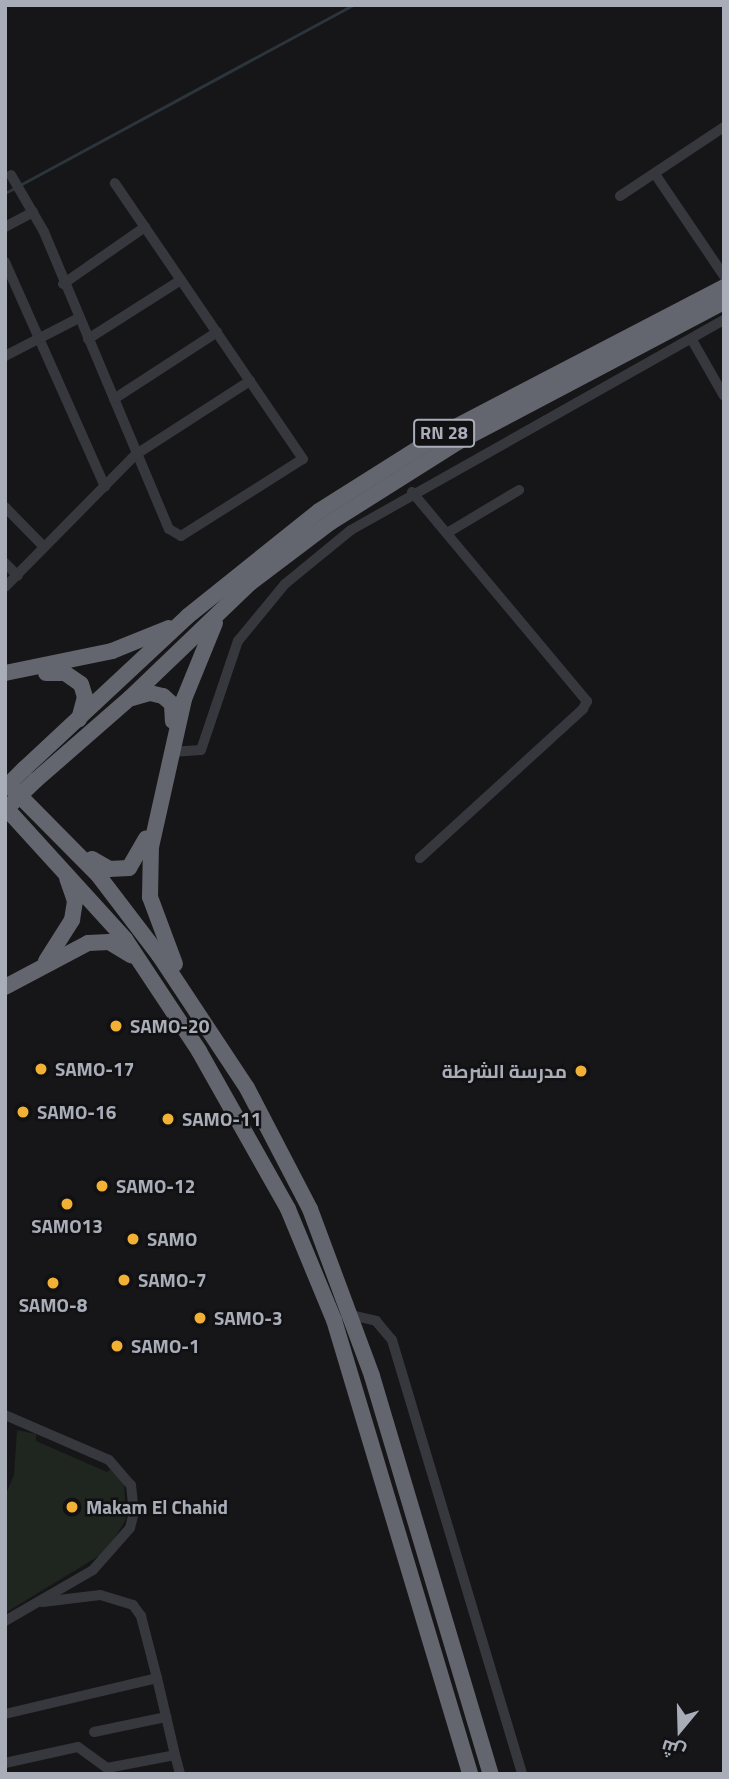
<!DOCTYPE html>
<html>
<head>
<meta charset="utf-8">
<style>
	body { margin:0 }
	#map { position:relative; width:729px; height:1779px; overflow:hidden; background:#161618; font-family:"Titillium Web",Cairo,sans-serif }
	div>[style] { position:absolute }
	.green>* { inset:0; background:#1e261f }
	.stream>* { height:2.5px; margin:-1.25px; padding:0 1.25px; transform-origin:1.25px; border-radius:1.25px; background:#2c353c }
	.minor>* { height:10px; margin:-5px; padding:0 5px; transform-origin:5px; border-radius:5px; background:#37383d }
	.highway>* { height:16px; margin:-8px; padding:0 8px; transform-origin:8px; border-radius:8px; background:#63666e }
	.highway-bridge>* { height:16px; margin:-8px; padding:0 8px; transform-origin:8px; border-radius:8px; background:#63666e }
	.dots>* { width:19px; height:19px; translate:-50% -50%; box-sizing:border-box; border:4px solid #111113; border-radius:50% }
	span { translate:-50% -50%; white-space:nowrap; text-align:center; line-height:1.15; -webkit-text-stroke:5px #111113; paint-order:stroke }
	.shield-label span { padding:2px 5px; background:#111113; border:2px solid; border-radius:5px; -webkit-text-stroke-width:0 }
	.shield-label { font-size:18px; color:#a8adb8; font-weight:700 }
	.poi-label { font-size:19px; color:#a8adb8; font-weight:700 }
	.left { translate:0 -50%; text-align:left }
	.right { translate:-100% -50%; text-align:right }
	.frame { position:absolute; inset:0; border:7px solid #a8adb8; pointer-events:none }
	.north { position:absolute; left:645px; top:1695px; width:70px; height:70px; -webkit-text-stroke:5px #111113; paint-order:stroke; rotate:199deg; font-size:19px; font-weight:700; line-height:28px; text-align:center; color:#a8adb8 }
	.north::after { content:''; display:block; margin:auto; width:24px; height:32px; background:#a8adb8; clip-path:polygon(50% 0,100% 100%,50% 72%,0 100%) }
</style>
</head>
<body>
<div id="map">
	<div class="green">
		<i style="clip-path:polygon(17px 1430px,36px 1434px,36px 1441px,107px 1472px,113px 1467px,124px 1484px,126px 1519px,107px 1551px,5px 1613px,5px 1496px,14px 1475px)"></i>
	</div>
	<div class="stream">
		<i style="left:20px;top:185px;width:379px;rotate:-28.4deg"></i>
		<i style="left:5px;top:193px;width:11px;rotate:-27deg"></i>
	</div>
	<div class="minor">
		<i style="left:655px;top:174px;width:123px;rotate:55.9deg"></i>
		<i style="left:11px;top:175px;width:66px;rotate:59.9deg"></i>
		<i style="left:44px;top:232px;width:322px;rotate:67.2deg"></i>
		<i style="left:169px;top:529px;width:14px;rotate:30deg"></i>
		<i style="left:181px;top:536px;width:144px;rotate:-32.3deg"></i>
		<i style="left:303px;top:459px;width:334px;rotate:-124.3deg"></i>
		<i style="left:620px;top:196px;width:125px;rotate:-33.6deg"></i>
		<i style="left:5px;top:227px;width:32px;rotate:-28deg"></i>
		<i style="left:5px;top:262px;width:246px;rotate:66deg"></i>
		<i style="left:63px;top:284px;width:100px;rotate:-34.8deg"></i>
		<i style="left:88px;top:339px;width:110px;rotate:-32.4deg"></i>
		<i style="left:692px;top:340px;width:64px;rotate:60.3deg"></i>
		<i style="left:5px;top:356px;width:83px;rotate:-27.2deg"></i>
		<i style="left:114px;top:399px;width:123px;rotate:-33deg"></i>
		<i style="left:412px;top:492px;width:273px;rotate:50.1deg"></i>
		<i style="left:587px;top:701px;width:9px;rotate:117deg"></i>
		<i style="left:583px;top:709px;width:221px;rotate:137.6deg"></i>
		<i style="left:5px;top:507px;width:56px;rotate:45.7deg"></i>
		<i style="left:447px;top:533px;width:84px;rotate:-30.8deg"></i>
		<i style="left:5px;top:563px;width:18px;rotate:45deg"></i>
		<i style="left:5px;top:587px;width:185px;rotate:-45.4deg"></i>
		<i style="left:135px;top:455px;width:137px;rotate:-32.8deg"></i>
		<i style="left:171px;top:752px;width:30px;rotate:-4deg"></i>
		<i style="left:201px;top:750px;width:115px;rotate:-71.3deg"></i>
		<i style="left:238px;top:641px;width:74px;rotate:-50.5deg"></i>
		<i style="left:285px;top:584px;width:85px;rotate:-39.3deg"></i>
		<i style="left:351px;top:530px;width:428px;rotate:-29.4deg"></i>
		<i style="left:351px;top:1315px;width:26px;rotate:13deg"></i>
		<i style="left:376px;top:1321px;width:25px;rotate:50deg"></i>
		<i style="left:392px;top:1340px;width:453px;rotate:73.3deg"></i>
		<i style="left:5px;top:1415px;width:113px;rotate:23.4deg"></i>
		<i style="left:109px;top:1460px;width:33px;rotate:49deg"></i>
		<i style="left:131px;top:1485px;width:27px;rotate:84deg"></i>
		<i style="left:134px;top:1512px;width:16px;rotate:104deg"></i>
		<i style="left:130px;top:1528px;width:56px;rotate:131.4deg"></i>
		<i style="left:93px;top:1570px;width:102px;rotate:149.9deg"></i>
		<i style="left:157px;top:1678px;width:79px;rotate:76.8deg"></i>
		<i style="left:5px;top:1714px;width:156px;rotate:-13.3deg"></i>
		<i style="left:157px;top:1678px;width:64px;rotate:-104.5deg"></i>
		<i style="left:141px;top:1616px;width:14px;rotate:-126deg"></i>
		<i style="left:133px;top:1605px;width:34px;rotate:-163deg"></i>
		<i style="left:100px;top:1595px;width:58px;rotate:173.1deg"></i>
		<i style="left:94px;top:1732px;width:74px;rotate:-11.8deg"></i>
		<i style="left:5px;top:1763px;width:75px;rotate:-12.4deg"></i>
		<i style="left:78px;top:1747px;width:36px;rotate:36deg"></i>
		<i style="left:107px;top:1768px;width:69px;rotate:-10.8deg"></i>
		<i style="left:175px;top:1755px;width:20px;rotate:75deg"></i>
	</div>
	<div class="highway">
		<i style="left:5px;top:673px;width:109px;rotate:-11.6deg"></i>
		<i style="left:112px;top:651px;width:61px;rotate:-22deg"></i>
		<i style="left:46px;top:673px;width:19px"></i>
		<i style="left:65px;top:673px;width:19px;rotate:35deg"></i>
		<i style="left:81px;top:684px;width:14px;rotate:73deg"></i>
		<i style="left:85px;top:697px;width:23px;rotate:105deg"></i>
		<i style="left:132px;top:698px;width:19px;rotate:-16deg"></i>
		<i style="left:150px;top:693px;width:13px;rotate:13deg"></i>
		<i style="left:163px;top:696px;width:12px;rotate:42deg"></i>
		<i style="left:172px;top:704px;width:17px;rotate:87deg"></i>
		<i style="left:24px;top:769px;width:224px;rotate:-43deg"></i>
		<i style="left:188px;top:616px;width:168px;rotate:-38.7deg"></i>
		<i style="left:319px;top:511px;width:141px;rotate:-32.2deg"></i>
		<i style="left:438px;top:436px;width:322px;rotate:-27.5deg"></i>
		<i style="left:36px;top:780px;width:125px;rotate:-41.1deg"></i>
		<i style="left:130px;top:698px;width:166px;rotate:-43.8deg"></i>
		<i style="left:250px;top:583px;width:101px;rotate:-37deg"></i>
		<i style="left:331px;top:522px;width:150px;rotate:-32.2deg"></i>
		<i style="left:458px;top:442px;width:301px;rotate:-27.8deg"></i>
		<i style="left:11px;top:787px;width:124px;rotate:45.3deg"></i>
		<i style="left:98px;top:875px;width:101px;rotate:52.7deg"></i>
		<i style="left:159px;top:955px;width:159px;rotate:56.5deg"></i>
		<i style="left:247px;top:1088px;width:136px;rotate:62.5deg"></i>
		<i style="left:310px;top:1209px;width:178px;rotate:69.6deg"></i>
		<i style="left:372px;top:1376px;width:415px;rotate:73.4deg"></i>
		<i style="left:5px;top:807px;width:178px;rotate:47.7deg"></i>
		<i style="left:125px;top:939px;width:134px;rotate:56.5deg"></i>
		<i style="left:199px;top:1051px;width:181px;rotate:60.6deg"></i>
		<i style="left:288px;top:1209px;width:120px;rotate:67.5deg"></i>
		<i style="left:334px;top:1320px;width:474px;rotate:73.3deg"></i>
		<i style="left:92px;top:859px;width:20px;rotate:30deg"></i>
		<i style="left:109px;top:869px;width:20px;rotate:-3deg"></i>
		<i style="left:129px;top:868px;width:34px;rotate:-60deg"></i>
		<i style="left:46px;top:961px;width:49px;rotate:-57.6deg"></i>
		<i style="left:72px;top:920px;width:19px;rotate:-81deg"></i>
		<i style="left:75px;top:901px;width:24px;rotate:-109deg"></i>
		<i style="left:175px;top:964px;width:72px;rotate:-110.5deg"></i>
		<i style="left:150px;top:897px;width:50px;rotate:-88.9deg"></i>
		<i style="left:151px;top:847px;width:152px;rotate:-77.4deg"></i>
		<i style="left:184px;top:699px;width:82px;rotate:-67.8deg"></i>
		<i style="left:5px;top:987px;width:94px;rotate:-27.9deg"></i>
		<i style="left:88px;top:943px;width:21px;rotate:-3deg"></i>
		<i style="left:109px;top:942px;width:26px;rotate:31deg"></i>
	</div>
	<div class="highway-bridge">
		<i style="left:5px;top:788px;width:27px;rotate:-45deg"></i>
		<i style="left:5px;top:810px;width:43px;rotate:-44.1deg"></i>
	</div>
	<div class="dots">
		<i style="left:116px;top:1026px;background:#f2b134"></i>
		<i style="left:41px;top:1069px;background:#f2b134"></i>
		<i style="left:581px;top:1071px;background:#f2b134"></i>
		<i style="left:23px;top:1112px;background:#f2b134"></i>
		<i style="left:168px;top:1119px;background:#f2b134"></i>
		<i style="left:102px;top:1186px;background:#f2b134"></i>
		<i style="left:67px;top:1204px;background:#f2b134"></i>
		<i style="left:133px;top:1239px;background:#f2b134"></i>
		<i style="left:124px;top:1280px;background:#f2b134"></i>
		<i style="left:53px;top:1283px;background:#f2b134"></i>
		<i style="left:200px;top:1318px;background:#f2b134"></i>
		<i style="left:117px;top:1346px;background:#f2b134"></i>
		<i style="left:72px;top:1507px;background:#f2b134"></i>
	</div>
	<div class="shield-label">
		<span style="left:444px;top:433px">RN 28</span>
	</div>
	<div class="poi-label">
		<span class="left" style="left:130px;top:1026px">SAMO-20</span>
		<span class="left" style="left:55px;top:1069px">SAMO-17</span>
		<span class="right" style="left:567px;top:1071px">مدرسة الشرطة</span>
		<span class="left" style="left:37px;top:1112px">SAMO-16</span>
		<span class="left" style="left:182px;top:1119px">SAMO-11</span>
		<span class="left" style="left:116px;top:1186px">SAMO-12</span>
		<span style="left:67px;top:1226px">SAMO13</span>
		<span class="left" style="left:147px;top:1239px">SAMO</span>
		<span class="left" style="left:138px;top:1280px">SAMO-7</span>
		<span style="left:53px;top:1305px">SAMO-8</span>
		<span class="left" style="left:214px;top:1318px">SAMO-3</span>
		<span class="left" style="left:131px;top:1346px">SAMO-1</span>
		<span class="left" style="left:86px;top:1507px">Makam El Chahid</span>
	</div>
	<div class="frame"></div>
	<div class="north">ش</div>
</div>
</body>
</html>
